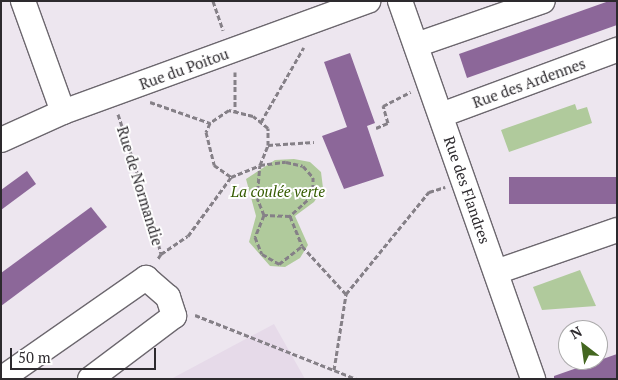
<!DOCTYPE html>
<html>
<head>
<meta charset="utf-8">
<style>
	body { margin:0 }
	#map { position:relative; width:618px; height:380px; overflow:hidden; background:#ede6ef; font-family:"PT Serif",serif }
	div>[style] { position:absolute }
	.built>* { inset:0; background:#e6dae9 }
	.green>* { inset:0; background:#b0ca9c }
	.building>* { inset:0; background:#8c6799; transform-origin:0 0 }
	.path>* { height:3px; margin-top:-1.5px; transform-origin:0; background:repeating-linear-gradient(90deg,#858087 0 5px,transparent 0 7.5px) }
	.roads { filter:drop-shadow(1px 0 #6c676e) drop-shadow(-1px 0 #6c676e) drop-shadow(0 1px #6c676e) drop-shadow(0 -1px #6c676e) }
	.minor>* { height:24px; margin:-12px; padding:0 12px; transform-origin:12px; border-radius:12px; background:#fff }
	span { translate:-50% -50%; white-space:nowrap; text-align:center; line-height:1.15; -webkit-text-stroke:4px #fff; paint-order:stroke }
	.street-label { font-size:15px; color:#2d2a2e }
	.park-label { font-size:15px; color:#355b01; font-style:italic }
	.frame { position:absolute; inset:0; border:2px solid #2d2a2e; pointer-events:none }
	.north { position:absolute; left:558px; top:320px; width:50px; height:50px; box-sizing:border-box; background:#fff; border:1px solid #abaaab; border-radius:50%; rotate:330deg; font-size:14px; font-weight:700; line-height:20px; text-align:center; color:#2d2a2e }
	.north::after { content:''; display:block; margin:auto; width:18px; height:22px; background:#446720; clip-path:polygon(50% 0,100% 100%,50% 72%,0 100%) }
	.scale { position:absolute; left:10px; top:348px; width:146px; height:22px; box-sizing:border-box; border:2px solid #2d2a2e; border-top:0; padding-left:6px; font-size:15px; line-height:18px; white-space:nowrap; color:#2d2a2e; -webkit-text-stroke:4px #fff; paint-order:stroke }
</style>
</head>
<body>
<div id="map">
	<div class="built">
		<i style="clip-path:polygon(274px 324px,305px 379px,171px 379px)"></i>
	</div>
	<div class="green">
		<i style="clip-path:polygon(575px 104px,577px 110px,587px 107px,592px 123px,509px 152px,501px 130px)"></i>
		<i style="clip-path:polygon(294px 159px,310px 162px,321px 172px,323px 188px,314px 202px,295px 216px,308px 245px,300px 258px,285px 267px,270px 266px,249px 242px,256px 216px,246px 179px,275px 160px)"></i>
		<i style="clip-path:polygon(580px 270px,596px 306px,542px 310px,533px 287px)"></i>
	</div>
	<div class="building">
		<i style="clip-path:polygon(609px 1px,617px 1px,617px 25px,467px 78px,459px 54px)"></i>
		<i style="clip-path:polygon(350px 53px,375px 123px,367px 126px,384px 176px,344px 189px,322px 136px,347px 127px,324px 62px)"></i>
		<i style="clip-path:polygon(27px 171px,36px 184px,1px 210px,1px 190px)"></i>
		<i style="left:617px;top:177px;width:27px;height:108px;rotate:90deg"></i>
		<i style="clip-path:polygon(91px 207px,107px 227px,1px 306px,1px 273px)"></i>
		<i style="clip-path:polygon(617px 354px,617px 379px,554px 379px,554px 376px)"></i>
	</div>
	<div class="path">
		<i style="left:213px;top:1px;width:31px;rotate:71deg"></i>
		<i style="left:235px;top:72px;width:40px;rotate:90deg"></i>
		<i style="left:150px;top:102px;width:64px;rotate:19.3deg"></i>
		<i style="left:118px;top:114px;width:106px;rotate:71.9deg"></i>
		<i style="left:151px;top:215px;width:40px;rotate:75.6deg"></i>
		<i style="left:161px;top:254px;width:7px;rotate:124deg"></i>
		<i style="left:261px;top:122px;width:86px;rotate:-60.2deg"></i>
		<i style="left:376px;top:128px;width:13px;rotate:-23deg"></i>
		<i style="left:388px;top:123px;width:18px;rotate:-106deg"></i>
		<i style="left:383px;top:106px;width:31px;rotate:-27deg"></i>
		<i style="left:268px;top:145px;width:46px;rotate:-3.7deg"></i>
		<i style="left:264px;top:215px;width:24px;rotate:112deg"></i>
		<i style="left:255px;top:237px;width:18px;rotate:68deg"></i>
		<i style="left:262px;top:254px;width:20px;rotate:30deg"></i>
		<i style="left:279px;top:264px;width:29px;rotate:-38deg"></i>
		<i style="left:290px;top:216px;width:26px;rotate:-178deg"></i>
		<i style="left:264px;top:215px;width:18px;rotate:-112deg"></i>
		<i style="left:257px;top:198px;width:33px;rotate:-85deg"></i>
		<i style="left:260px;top:165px;width:26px;rotate:-7deg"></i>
		<i style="left:286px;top:162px;width:17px;rotate:13deg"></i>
		<i style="left:303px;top:166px;width:15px;rotate:48deg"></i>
		<i style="left:313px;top:177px;width:18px;rotate:90deg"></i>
		<i style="left:313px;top:195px;width:31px;rotate:138deg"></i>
		<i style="left:290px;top:216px;width:32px;rotate:68deg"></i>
		<i style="left:302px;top:246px;width:65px;rotate:47.5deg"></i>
		<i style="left:161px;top:254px;width:32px;rotate:-34deg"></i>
		<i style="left:188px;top:236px;width:73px;rotate:-53.9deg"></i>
		<i style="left:231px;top:177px;width:31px;rotate:-22deg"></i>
		<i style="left:260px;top:165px;width:22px;rotate:-68deg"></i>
		<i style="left:268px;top:145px;width:17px;rotate:-90deg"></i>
		<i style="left:268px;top:128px;width:19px;rotate:-141deg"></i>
		<i style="left:253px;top:116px;width:25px;rotate:-166deg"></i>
		<i style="left:229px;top:110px;width:23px;rotate:146deg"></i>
		<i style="left:210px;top:123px;width:10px;rotate:114deg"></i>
		<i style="left:206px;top:132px;width:34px;rotate:76deg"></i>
		<i style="left:214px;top:165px;width:21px;rotate:35deg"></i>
		<i style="left:195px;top:315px;width:174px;rotate:21.6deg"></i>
		<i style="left:334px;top:370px;width:77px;rotate:-81deg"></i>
		<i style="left:346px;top:294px;width:132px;rotate:-50.9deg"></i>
		<i style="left:429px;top:192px;width:17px;rotate:-17deg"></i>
	</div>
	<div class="roads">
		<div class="minor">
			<i style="left:23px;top:1px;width:118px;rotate:70.2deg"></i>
			<i style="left:400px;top:1px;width:401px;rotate:70.6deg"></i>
			<i style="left:416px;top:45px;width:134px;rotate:-19.1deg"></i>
			<i style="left:441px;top:115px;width:188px;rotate:-20.3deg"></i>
			<i style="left:1px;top:140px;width:68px;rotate:-24.3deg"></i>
			<i style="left:63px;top:112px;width:325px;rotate:-20deg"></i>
			<i style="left:496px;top:272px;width:128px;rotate:-19.1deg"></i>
			<i style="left:1px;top:379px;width:177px;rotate:-34.9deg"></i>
			<i style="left:146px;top:278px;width:29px;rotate:41deg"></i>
			<i style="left:168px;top:297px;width:20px;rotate:72deg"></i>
			<i style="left:174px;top:316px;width:105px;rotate:143.1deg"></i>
		</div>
	</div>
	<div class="street-label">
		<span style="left:184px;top:69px;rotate:-20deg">Rue du Poitou</span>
		<span style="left:529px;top:83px;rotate:-20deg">Rue des Ardennes</span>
		<span style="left:140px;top:186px;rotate:73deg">Rue de Normandie</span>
		<span style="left:467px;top:190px;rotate:71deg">Rue des Flandres</span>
	</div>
	<div class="park-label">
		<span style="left:278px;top:192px">La coulée verte</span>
	</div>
	<div class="frame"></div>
	<div class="north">N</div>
	<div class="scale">50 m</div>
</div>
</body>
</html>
